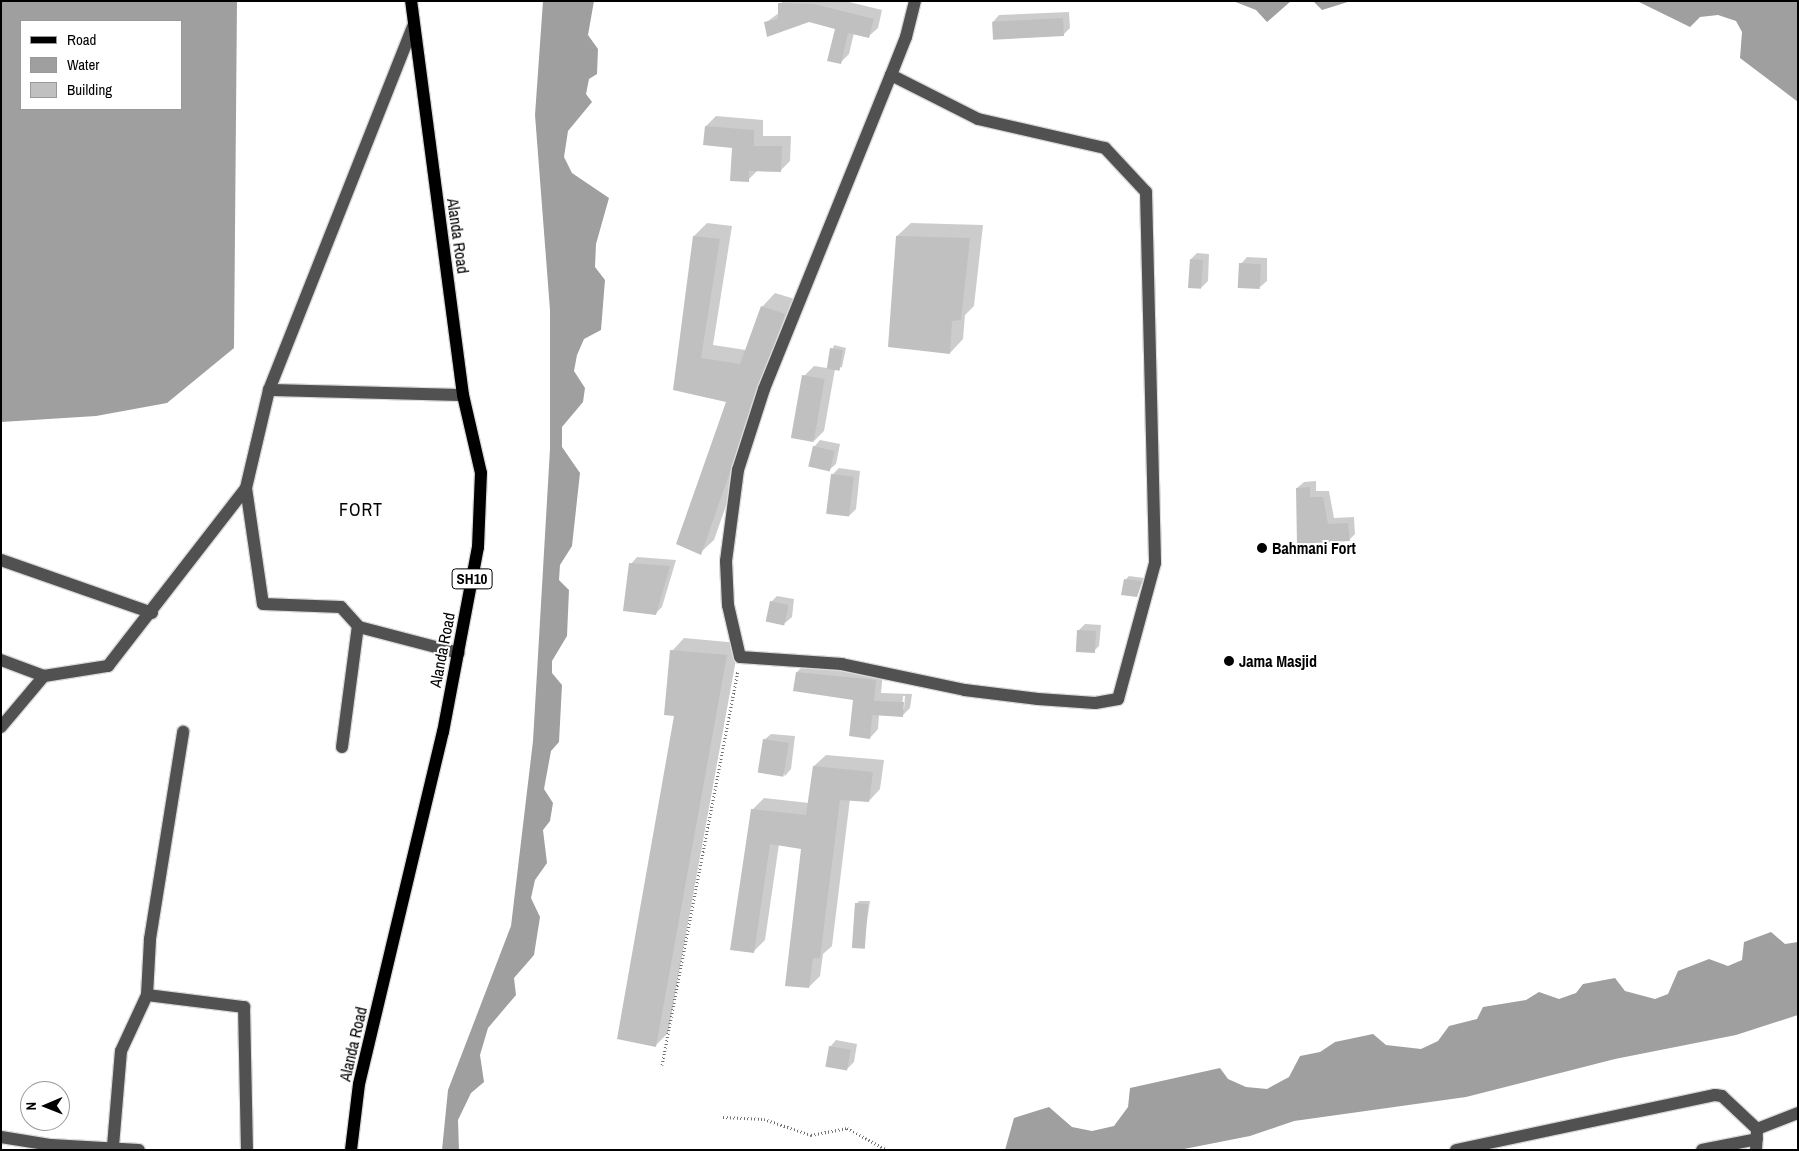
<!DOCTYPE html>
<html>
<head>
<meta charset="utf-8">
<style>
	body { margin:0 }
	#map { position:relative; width:1799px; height:1151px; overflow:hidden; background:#fff; font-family:"Archivo Narrow",sans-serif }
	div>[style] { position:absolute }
	.water>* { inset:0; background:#9f9f9f }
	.shadow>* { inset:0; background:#0003 }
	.building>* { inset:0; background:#c0c0c0; transform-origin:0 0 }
	.path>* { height:3px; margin-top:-1.5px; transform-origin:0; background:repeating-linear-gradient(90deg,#737373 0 1px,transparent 0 3.5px) }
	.roads { filter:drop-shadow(1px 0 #dbdbdb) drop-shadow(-1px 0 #dbdbdb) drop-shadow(0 1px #dbdbdb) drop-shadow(0 -1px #dbdbdb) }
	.minor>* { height:12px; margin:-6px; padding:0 6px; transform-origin:6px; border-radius:6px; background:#515151 }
	.major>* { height:12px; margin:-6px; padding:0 6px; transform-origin:6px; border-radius:6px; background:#000 }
	.dots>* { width:14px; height:14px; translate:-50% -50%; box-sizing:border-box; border:2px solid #fff; border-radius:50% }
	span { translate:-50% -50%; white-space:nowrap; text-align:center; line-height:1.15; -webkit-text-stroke:4px #fff; paint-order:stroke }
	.shield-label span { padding:1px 4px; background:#fff; border:1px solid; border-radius:4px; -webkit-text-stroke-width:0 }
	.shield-label { font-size:15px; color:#000; font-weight:700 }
	.street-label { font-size:16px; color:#000 }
	.poi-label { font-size:16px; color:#000; font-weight:700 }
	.left { translate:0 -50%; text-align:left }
	.neighbourhood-label { font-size:18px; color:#000; letter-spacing:1px }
	.frame { position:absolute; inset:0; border:2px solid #000; pointer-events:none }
	.legend { position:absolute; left:20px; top:20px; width:162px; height:90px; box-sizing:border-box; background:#fff; border:1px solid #999; margin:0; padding:6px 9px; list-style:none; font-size:15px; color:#000 }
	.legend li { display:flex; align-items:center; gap:10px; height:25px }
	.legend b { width:25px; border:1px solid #999 }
	.north { position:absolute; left:20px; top:1081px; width:50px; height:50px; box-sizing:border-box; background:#fff; border:1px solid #999; border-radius:50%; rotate:269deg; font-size:14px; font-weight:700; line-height:20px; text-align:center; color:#000 }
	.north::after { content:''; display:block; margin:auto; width:18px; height:22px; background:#000; clip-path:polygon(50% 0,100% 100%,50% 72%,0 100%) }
</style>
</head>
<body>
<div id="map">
	<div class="water">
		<i style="clip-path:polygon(evenodd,1px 1px,237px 1px,234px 348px,167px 403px,96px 416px,1px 422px,1px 1px,21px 21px,181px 21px,181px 109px,21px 109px,21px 21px)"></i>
		<i style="clip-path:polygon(543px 1px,594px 1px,588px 35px,598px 49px,597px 74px,589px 79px,586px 94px,592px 102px,568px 131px,564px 157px,572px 173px,609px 198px,596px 244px,595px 267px,605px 280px,601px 330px,584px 339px,577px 355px,574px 371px,585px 388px,583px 402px,562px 427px,562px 447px,580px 473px,572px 546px,560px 565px,559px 580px,569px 590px,567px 636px,552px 661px,552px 673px,562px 685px,559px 742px,551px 751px,544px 789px,553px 803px,550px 821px,543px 830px,547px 863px,535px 880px,531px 898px,540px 917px,534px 955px,514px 978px,516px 995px,488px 1028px,480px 1055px,484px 1082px,471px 1093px,458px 1120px,459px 1150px,442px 1150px,448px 1090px,511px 926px,533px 741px,550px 449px,550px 310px,535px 115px)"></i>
		<i style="clip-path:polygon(1233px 1px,1291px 1px,1267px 22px,1256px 10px)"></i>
		<i style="clip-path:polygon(1313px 1px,1351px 1px,1322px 10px)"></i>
		<i style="clip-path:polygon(1637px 1px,1798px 1px,1798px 102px,1740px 58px,1742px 32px,1736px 21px,1718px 15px,1700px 17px,1690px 27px)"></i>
		<i style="clip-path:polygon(1771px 932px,1785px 944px,1798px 942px,1798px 1015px,1736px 1035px,1615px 1059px,1466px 1097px,1294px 1121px,1250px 1136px,1179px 1150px,1005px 1150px,1014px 1118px,1049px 1107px,1072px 1127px,1092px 1131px,1114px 1126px,1128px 1107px,1130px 1088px,1220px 1068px,1228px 1079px,1246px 1087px,1267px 1089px,1289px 1077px,1300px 1056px,1320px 1052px,1335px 1042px,1373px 1034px,1386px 1045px,1421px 1049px,1438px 1041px,1449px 1026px,1477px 1019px,1483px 1007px,1526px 1000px,1539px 992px,1559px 999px,1576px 993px,1583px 984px,1615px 978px,1625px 991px,1655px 999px,1668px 994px,1678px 971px,1709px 959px,1728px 966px,1742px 960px,1744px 942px)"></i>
	</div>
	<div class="shadow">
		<i style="clip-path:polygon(782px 1px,845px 1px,882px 10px,878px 28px,869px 36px,854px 33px,849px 54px,840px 63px,836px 28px,809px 20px,765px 23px,779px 13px)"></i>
		<i style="clip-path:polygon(1069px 12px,1070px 28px,1063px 35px,993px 22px,999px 15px)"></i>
		<i style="clip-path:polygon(716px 116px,763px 120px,763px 136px,791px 136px,790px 161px,780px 171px,758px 170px,748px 180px,733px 146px,706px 126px)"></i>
		<i style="clip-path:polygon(707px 223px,732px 226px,713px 345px,746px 350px,762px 307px,775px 293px,798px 300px,714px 540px,700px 553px,728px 401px,674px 389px,694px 236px)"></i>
		<i style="clip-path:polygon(911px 223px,983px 225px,974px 306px,965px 315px,963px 339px,950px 353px,897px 236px)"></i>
		<i style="clip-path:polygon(1197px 253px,1209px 254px,1208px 281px,1201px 288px,1191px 259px)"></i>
		<i style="clip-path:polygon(1247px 257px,1267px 258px,1267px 281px,1260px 287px,1241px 264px)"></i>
		<i style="clip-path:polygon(834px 345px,846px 348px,842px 367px,835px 369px,824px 431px,814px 441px,804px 376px,814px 366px,827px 368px)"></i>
		<i style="clip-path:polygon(820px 440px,840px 444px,836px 464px,829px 470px,814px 447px)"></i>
		<i style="clip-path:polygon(839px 468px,860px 471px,856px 509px,849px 516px,832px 475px)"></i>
		<i style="clip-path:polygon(1316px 481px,1316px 491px,1329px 491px,1334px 518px,1354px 517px,1355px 534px,1349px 540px,1298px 543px,1297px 488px,1304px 482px)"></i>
		<i style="clip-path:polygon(637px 557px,676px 560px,662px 607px,655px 614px,631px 564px)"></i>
		<i style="clip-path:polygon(1129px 576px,1144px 578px,1137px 596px,1126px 579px)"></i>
		<i style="clip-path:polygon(777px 596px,794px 599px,792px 617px,785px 623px,771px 602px)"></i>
		<i style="clip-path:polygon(1085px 624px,1101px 625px,1099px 646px,1093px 652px,1079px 630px)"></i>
		<i style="clip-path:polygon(684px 638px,739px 643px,668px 1033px,656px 1045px,676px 715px,672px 651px)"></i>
		<i style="clip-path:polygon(evenodd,805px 664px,883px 672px,881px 693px,912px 694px,910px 708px,902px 716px,879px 714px,878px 729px,870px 738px,854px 699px,797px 672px,805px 664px,903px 696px,905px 696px,904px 709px,902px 709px,903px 696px)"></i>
		<i style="clip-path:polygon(771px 734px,795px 736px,791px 769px,785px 776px,764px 740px)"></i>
		<i style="clip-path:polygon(826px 755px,884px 760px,880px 789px,869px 801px,850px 799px,832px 946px,823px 954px,820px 976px,809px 987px,803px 847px,779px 844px,765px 940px,753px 952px,752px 810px,764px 798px,809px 803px,814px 766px)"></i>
		<i style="clip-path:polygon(859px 901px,870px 901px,863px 948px,856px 904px)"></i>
		<i style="clip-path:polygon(836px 1040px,857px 1044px,854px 1062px,847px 1069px,830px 1047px)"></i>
	</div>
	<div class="building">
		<i style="clip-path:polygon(778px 3px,814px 4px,874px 19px,869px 38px,848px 33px,841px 64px,827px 61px,835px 29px,809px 22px,767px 37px,764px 22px,778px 19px)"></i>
		<i style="left:1063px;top:18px;width:18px;height:71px;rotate:87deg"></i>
		<i style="clip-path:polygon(705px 126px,754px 130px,754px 146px,782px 146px,781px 172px,749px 171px,749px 182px,730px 181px,732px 148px,703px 145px)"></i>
		<i style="clip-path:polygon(693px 236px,720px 239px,701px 358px,740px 364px,761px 306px,785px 314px,701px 555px,676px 544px,726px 402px,673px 390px)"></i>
		<i style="clip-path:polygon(896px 236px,970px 238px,961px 320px,952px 321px,950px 354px,888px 347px)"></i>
		<i style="left:1190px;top:259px;width:13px;height:29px;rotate:4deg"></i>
		<i style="left:1239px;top:263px;width:22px;height:25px;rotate:3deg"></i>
		<i style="left:830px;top:348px;width:13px;height:21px;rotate:9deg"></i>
		<i style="left:802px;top:375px;width:23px;height:64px;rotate:10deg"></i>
		<i style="left:813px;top:446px;width:22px;height:21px;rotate:13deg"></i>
		<i style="left:831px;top:474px;width:23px;height:40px;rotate:7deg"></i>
		<i style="clip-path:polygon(1310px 487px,1310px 497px,1323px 497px,1328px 524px,1348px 523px,1350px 541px,1297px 544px,1296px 488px)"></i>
		<i style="clip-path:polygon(629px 563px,670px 566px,656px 615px,623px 611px)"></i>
		<i style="clip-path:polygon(1124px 579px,1142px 581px,1137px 597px,1121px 595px)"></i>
		<i style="left:770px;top:601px;width:19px;height:21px;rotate:12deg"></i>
		<i style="left:1077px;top:630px;width:19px;height:22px;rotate:3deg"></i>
		<i style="clip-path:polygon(670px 650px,727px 655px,656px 1047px,617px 1039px,674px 716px,664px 715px)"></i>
		<i style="clip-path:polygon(796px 672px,876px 680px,874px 701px,904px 702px,903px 717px,872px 715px,870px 739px,849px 736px,853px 700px,793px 691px)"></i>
		<i style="left:763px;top:739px;width:26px;height:34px;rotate:9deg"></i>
		<i style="clip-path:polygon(813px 766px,873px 772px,869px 802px,840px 800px,820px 958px,813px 958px,809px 988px,785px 986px,801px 849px,770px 844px,754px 953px,730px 950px,751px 809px,806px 815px)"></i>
		<i style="left:855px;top:903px;width:13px;height:45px;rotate:4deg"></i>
		<i style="left:829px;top:1046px;width:22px;height:21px;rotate:10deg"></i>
	</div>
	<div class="path">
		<i style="left:662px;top:1065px;width:402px;rotate:-79.1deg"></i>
		<i style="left:723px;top:1117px;width:41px;rotate:2.8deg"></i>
		<i style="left:764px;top:1119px;width:50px;rotate:18.8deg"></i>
		<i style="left:811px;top:1135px;width:37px;rotate:-11deg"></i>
		<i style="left:847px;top:1128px;width:46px;rotate:28.8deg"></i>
	</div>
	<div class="roads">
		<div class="minor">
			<i style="left:891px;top:75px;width:97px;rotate:26.8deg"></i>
			<i style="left:978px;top:119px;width:130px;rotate:12.9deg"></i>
			<i style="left:1105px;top:148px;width:60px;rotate:47deg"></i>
			<i style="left:1146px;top:192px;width:371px;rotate:88.6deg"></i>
			<i style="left:1155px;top:563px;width:141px;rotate:105.2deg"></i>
			<i style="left:1118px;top:699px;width:23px;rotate:170deg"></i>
			<i style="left:1095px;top:703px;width:57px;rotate:-176deg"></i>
			<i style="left:1038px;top:699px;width:74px;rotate:-173deg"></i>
			<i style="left:965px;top:690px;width:126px;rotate:-168.1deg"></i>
			<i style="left:842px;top:664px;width:102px;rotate:-176.1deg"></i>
			<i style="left:740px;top:657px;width:53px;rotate:-103deg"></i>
			<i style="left:728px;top:605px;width:44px;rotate:-92.6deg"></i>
			<i style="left:726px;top:561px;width:92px;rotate:-82.5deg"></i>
			<i style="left:738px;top:470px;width:85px;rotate:-72.2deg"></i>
			<i style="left:764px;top:389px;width:339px;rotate:-68deg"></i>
			<i style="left:891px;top:75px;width:41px;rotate:-68.5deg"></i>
			<i style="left:906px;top:37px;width:37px;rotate:-76deg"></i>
			<i style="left:269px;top:390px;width:194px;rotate:1.5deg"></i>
			<i style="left:246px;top:488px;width:117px;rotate:81.7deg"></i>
			<i style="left:263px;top:604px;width:78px;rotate:2.2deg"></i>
			<i style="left:341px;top:607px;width:27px;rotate:48deg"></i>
			<i style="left:359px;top:627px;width:103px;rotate:14.6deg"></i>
			<i style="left:1px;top:560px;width:160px;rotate:19.3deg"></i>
			<i style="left:1px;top:660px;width:46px;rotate:20.4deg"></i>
			<i style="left:1px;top:727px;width:67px;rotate:-49.9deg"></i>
			<i style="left:44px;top:676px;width:65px;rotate:-8.9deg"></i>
			<i style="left:108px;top:666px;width:225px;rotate:-52.2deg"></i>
			<i style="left:246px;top:488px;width:101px;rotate:-76.8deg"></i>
			<i style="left:269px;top:390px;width:391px;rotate:-68.4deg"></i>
			<i style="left:342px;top:747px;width:122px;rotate:-82.5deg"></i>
			<i style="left:147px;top:995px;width:98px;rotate:7.1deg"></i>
			<i style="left:244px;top:1007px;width:143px;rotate:88.8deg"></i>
			<i style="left:1px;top:1137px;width:51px;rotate:9.1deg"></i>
			<i style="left:51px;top:1145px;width:88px;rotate:3.3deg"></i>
			<i style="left:113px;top:1146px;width:95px;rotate:-85.2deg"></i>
			<i style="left:121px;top:1051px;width:62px;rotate:-65.1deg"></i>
			<i style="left:147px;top:995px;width:56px;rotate:-86.9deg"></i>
			<i style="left:150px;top:939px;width:210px;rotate:-80.9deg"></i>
			<i style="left:1456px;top:1150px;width:265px;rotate:-12deg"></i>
			<i style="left:1715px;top:1095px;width:7px;rotate:8deg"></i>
			<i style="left:1722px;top:1096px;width:48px;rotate:43.3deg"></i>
			<i style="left:1702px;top:1150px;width:56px;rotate:-11.3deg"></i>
			<i style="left:1756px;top:1150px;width:21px;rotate:-87deg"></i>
			<i style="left:1757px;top:1129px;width:44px;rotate:-21.3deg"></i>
		</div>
		<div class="major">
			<i style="left:351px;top:1150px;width:66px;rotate:-83.1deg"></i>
			<i style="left:359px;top:1084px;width:362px;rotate:-76.6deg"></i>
			<i style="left:443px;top:732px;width:188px;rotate:-79.3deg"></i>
			<i style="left:478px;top:547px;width:74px;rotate:-87.7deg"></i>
			<i style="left:481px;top:473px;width:80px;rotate:-103deg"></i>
			<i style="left:463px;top:395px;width:397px;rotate:-97.5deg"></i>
		</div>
	</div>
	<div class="dots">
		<i style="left:1262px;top:548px;background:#000"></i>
		<i style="left:1229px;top:661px;background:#000"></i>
	</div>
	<div class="shield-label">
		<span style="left:472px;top:579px">SH10</span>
	</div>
	<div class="street-label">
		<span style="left:458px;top:236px;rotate:82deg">Alanda Road</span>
		<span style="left:442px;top:650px;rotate:-79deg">Alanda Road</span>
		<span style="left:353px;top:1044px;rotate:-77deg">Alanda Road</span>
	</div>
	<div class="poi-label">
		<span class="left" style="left:1272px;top:548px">Bahmani Fort</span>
		<span class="left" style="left:1239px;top:661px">Jama Masjid</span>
	</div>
	<div class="neighbourhood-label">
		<span style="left:361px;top:510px">FORT</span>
	</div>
	<div class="frame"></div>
	<ul class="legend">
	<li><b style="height:6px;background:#000"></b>Road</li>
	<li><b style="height:14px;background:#9f9f9f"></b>Water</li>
	<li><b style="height:14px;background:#c0c0c0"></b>Building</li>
	</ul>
	<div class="north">N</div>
</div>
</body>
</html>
